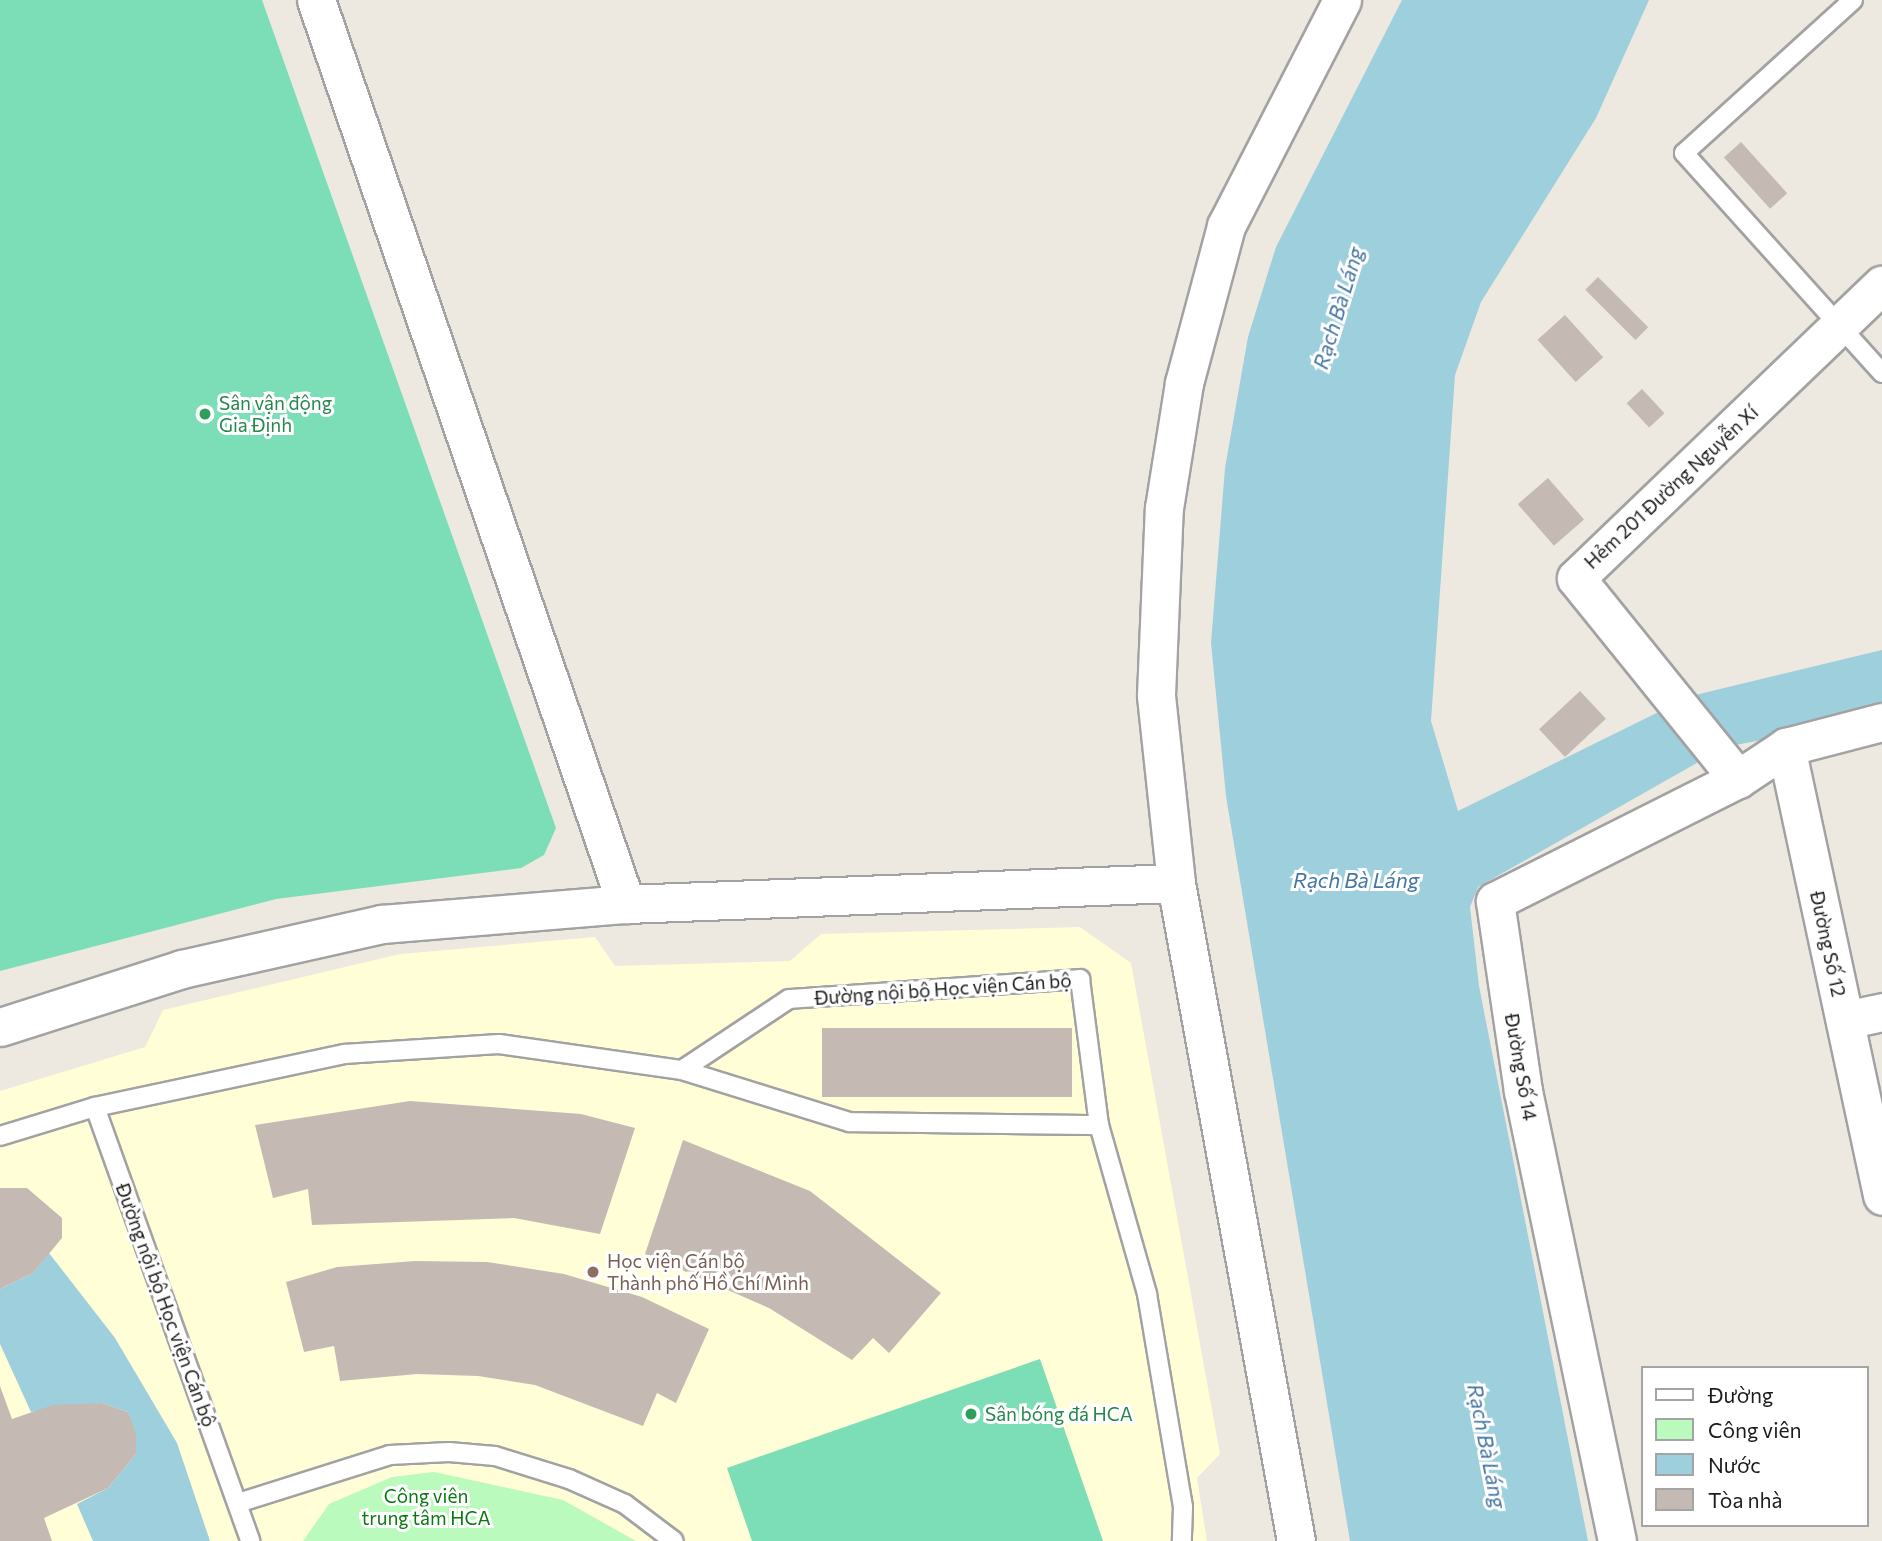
<!DOCTYPE html>
<html>
<head>
<meta charset="utf-8">
<style>
	body { margin:0 }
	#map { position:relative; width:1882px; height:1541px; overflow:hidden; background:#ede8e0; font-family:Commissioner,sans-serif }
	div>[style] { position:absolute }
	.education>* { inset:0; background:#fffed6 }
	.park>* { inset:0; background:#bafabd }
	.pitch>* { inset:0; background:#7bdeb6 }
	.water>* { inset:0; background:#9ecfdc }
	.building>* { inset:0; background:#c4bab3; transform-origin:0 0 }
	.roads { filter:drop-shadow(2px 0 #a2a2a2) drop-shadow(-2px 0 #a2a2a2) drop-shadow(0 2px #a2a2a2) drop-shadow(0 -2px #a2a2a2) }
	.service>* { height:18px; margin:-9px; padding:0 9px; transform-origin:9px; border-radius:9px; background:#fff }
	.minor>* { height:37px; margin:-18.5px; padding:0 18.5px; transform-origin:18.5px; border-radius:18.5px; background:#fff }
	.dots>* { width:19px; height:19px; translate:-50% -50%; box-sizing:border-box; border:4px solid #fff; border-radius:50% }
	span { translate:-50% -50%; white-space:nowrap; text-align:center; line-height:1.15; -webkit-text-stroke:6px #fff; paint-order:stroke }
	.leisure-label { font-size:19px; color:#27864d }
	.left { translate:0 -50%; text-align:left }
	.street-label { font-size:19px; color:#1b1b1b }
	.education-label { font-size:19px; color:#785e54 }
	.park-label { font-size:19px; color:#097810 }
	.water-label { font-size:21px; color:#4476a2; font-style:italic }
	.legend { position:absolute; left:1641px; top:1366px; width:228px; height:161px; box-sizing:border-box; background:#fff; border:2px solid #a4a4a4; margin:0; padding:9px 12px; list-style:none; font-size:21px; color:#1b1b1b }
	.legend li { display:flex; align-items:center; gap:14px; height:35px }
	.legend b { width:35px; border:2px solid #a4a4a4 }
</style>
</head>
<body>
<div id="map">
	<div class="education">
		<i style="clip-path:polygon(1080px 927px,1131px 963px,1220px 1454px,1197px 1478px,1207px 1541px,0 1541px,0 1091px,145px 1047px,163px 1010px,400px 954px,595px 937px,615px 966px,790px 961px,821px 934px)"></i>
	</div>
	<div class="park">
		<i style="clip-path:polygon(434px 1472px,563px 1500px,636px 1541px,303px 1541px,329px 1504px,392px 1477px)"></i>
	</div>
	<div class="pitch">
		<i style="clip-path:polygon(0 0,262px 0,556px 828px,544px 855px,521px 868px,276px 899px,0 971px)"></i>
		<i style="clip-path:polygon(1040px 1359px,1103px 1541px,752px 1541px,727px 1468px)"></i>
	</div>
	<div class="water">
		<i style="clip-path:polygon(1402px 0,1649px 0,1596px 118px,1481px 302px,1455px 375px,1431px 721px,1458px 811px,1691px 696px,1882px 650px,1882px 717px,1725px 747px,1478px 887px,1470px 907px,1479px 986px,1588px 1541px,1350px 1541px,1226px 796px,1211px 643px,1225px 468px,1248px 337px,1276px 247px)"></i>
		<i style="clip-path:polygon(49px 1253px,115px 1338px,177px 1443px,210px 1541px,93px 1541px,77px 1504px,108px 1488px,136px 1454px,128px 1412px,102px 1403px,31px 1412px,0 1344px,0 1289px,33px 1273px)"></i>
	</div>
	<div class="building">
		<i style="left:1741px;top:142px;width:69px;height:23px;rotate:48deg"></i>
		<i style="left:1598px;top:277px;width:71px;height:18px;rotate:45deg"></i>
		<i style="left:1565px;top:315px;width:57px;height:37px;rotate:48deg"></i>
		<i style="left:1642px;top:389px;width:33px;height:21px;rotate:47deg"></i>
		<i style="left:1548px;top:478px;width:55px;height:40px;rotate:49deg"></i>
		<i style="left:1580px;top:691px;width:38px;height:56px;rotate:47deg"></i>
		<i style="left:1072px;top:1028px;width:69px;height:250px;rotate:90deg"></i>
		<i style="clip-path:polygon(410px 1101px,581px 1114px,635px 1128px,600px 1234px,514px 1218px,312px 1225px,308px 1189px,273px 1198px,255px 1125px)"></i>
		<i style="clip-path:polygon(683px 1140px,810px 1191px,941px 1293px,889px 1353px,873px 1338px,852px 1360px,769px 1308px,645px 1254px)"></i>
		<i style="clip-path:polygon(0 1188px,27px 1188px,62px 1218px,62px 1238px,33px 1273px,0 1289px)"></i>
		<i style="clip-path:polygon(415px 1261px,487px 1262px,564px 1274px,642px 1297px,709px 1329px,676px 1403px,657px 1393px,643px 1426px,535px 1385px,478px 1376px,417px 1374px,340px 1381px,334px 1346px,304px 1352px,286px 1282px,337px 1267px)"></i>
		<i style="clip-path:polygon(0 1386px,12px 1419px,53px 1405px,102px 1403px,128px 1412px,136px 1434px,136px 1454px,108px 1488px,44px 1518px,52px 1541px,0 1541px)"></i>
	</div>
	<div class="roads">
		<div class="service">
			<i style="left:1853px;top:0;width:228px;rotate:137.8deg"></i>
			<i style="left:1684px;top:153px;width:296px;rotate:48deg"></i>
			<i style="left:682px;top:1070px;width:128px;rotate:-33.6deg"></i>
			<i style="left:789px;top:999px;width:292px;rotate:-3.9deg"></i>
			<i style="left:1080px;top:979px;width:147px;rotate:82.6deg"></i>
			<i style="left:95px;top:1107px;width:461px;rotate:70.3deg"></i>
			<i style="left:0;top:1136px;width:99px;rotate:-17deg"></i>
			<i style="left:95px;top:1107px;width:255px;rotate:-12deg"></i>
			<i style="left:344px;top:1054px;width:155px;rotate:-3.7deg"></i>
			<i style="left:499px;top:1044px;width:185px;rotate:8.1deg"></i>
			<i style="left:682px;top:1070px;width:175px;rotate:17.3deg"></i>
			<i style="left:849px;top:1122px;width:250px;rotate:0.7deg"></i>
			<i style="left:1099px;top:1125px;width:176px;rotate:74.1deg"></i>
			<i style="left:1147px;top:1294px;width:216px;rotate:80.4deg"></i>
			<i style="left:1183px;top:1507px;width:34px;rotate:92deg"></i>
			<i style="left:238px;top:1503px;width:159px;rotate:-17.5deg"></i>
			<i style="left:390px;top:1455px;width:59px;rotate:-2.9deg"></i>
			<i style="left:449px;top:1452px;width:46px;rotate:5deg"></i>
			<i style="left:495px;top:1456px;width:77px;rotate:17.3deg"></i>
			<i style="left:569px;top:1479px;width:61px;rotate:24.1deg"></i>
			<i style="left:625px;top:1504px;width:61px;rotate:37.1deg"></i>
		</div>
		<div class="minor">
			<i style="left:316px;top:0;width:956px;rotate:71.07deg"></i>
			<i style="left:1786px;top:747px;width:99px;rotate:-14.6deg"></i>
			<i style="left:1738px;top:779px;width:258px;rotate:-128.9deg"></i>
			<i style="left:1576px;top:578px;width:424px;rotate:-43.8deg"></i>
			<i style="left:1845px;top:1020px;width:38px;rotate:-12deg"></i>
			<i style="left:0;top:1027px;width:191px;rotate:-17.7deg"></i>
			<i style="left:182px;top:969px;width:205px;rotate:-12.7deg"></i>
			<i style="left:382px;top:924px;width:245px;rotate:-4.7deg"></i>
			<i style="left:626px;top:904px;width:550px;rotate:-2.19deg"></i>
			<i style="left:1296px;top:1541px;width:669px;rotate:-100.34deg"></i>
			<i style="left:1176px;top:883px;width:189px;rotate:-96.1deg"></i>
			<i style="left:1156px;top:695px;width:187px;rotate:-87.6deg"></i>
			<i style="left:1164px;top:508px;width:127px;rotate:-80.9deg"></i>
			<i style="left:1184px;top:383px;width:163px;rotate:-75deg"></i>
			<i style="left:1226px;top:226px;width:254px;rotate:-62.8deg"></i>
			<i style="left:1617px;top:1541px;width:460px;rotate:-101.8deg"></i>
			<i style="left:1523px;top:1091px;width:192px;rotate:-98.4deg"></i>
			<i style="left:1495px;top:901px;width:272px;rotate:-26.7deg"></i>
			<i style="left:1738px;top:779px;width:58px;rotate:-33.7deg"></i>
			<i style="left:1786px;top:747px;width:459px;rotate:77.9deg"></i>
		</div>
	</div>
	<div class="dots">
		<i style="left:205px;top:414px;background:#2e9e5b"></i>
		<i style="left:593px;top:1272px;background:#8d6e63"></i>
		<i style="left:971px;top:1414px;background:#2e9e5b"></i>
	</div>
	<div class="leisure-label">
		<span class="left" style="left:219px;top:414px">Sân vận động<br>Gia Định</span>
		<span class="left" style="left:985px;top:1414px">Sân bóng đá HCA</span>
	</div>
	<div class="street-label">
		<span style="left:1671px;top:487px;rotate:-43deg">Hẻm 201 Đường Nguyễn Xí</span>
		<span style="left:1828px;top:944px;rotate:78deg">Đường Số 12</span>
		<span style="left:943px;top:989px;rotate:-4deg">Đường nội bộ Học viện Cán bộ</span>
		<span style="left:1521px;top:1067px;rotate:80deg">Đường Số 14</span>
		<span style="left:166px;top:1305px;rotate:70deg">Đường nội bộ Học viện Cán bộ</span>
	</div>
	<div class="education-label">
		<span class="left" style="left:607px;top:1272px">Học viện Cán bộ<br>Thành phố Hồ Chí Minh</span>
	</div>
	<div class="park-label">
		<span style="left:426px;top:1507px">Công viên<br>trung tâm HCA</span>
	</div>
	<div class="water-label">
		<span style="left:1338px;top:308px;rotate:-73deg">Rạch Bà Láng</span>
		<span style="left:1356px;top:880px">Rạch Bà Láng</span>
		<span style="left:1487px;top:1446px;rotate:79deg">Rạch Bà Láng</span>
	</div>
	<ul class="legend">
	<li><b style="height:9px;background:#fff"></b>Đường</li>
	<li><b style="height:19px;background:#bafabd"></b>Công viên</li>
	<li><b style="height:19px;background:#9ecfdc"></b>Nước</li>
	<li><b style="height:19px;background:#c4bab3"></b>Tòa nhà</li>
	</ul>
</div>
</body>
</html>
